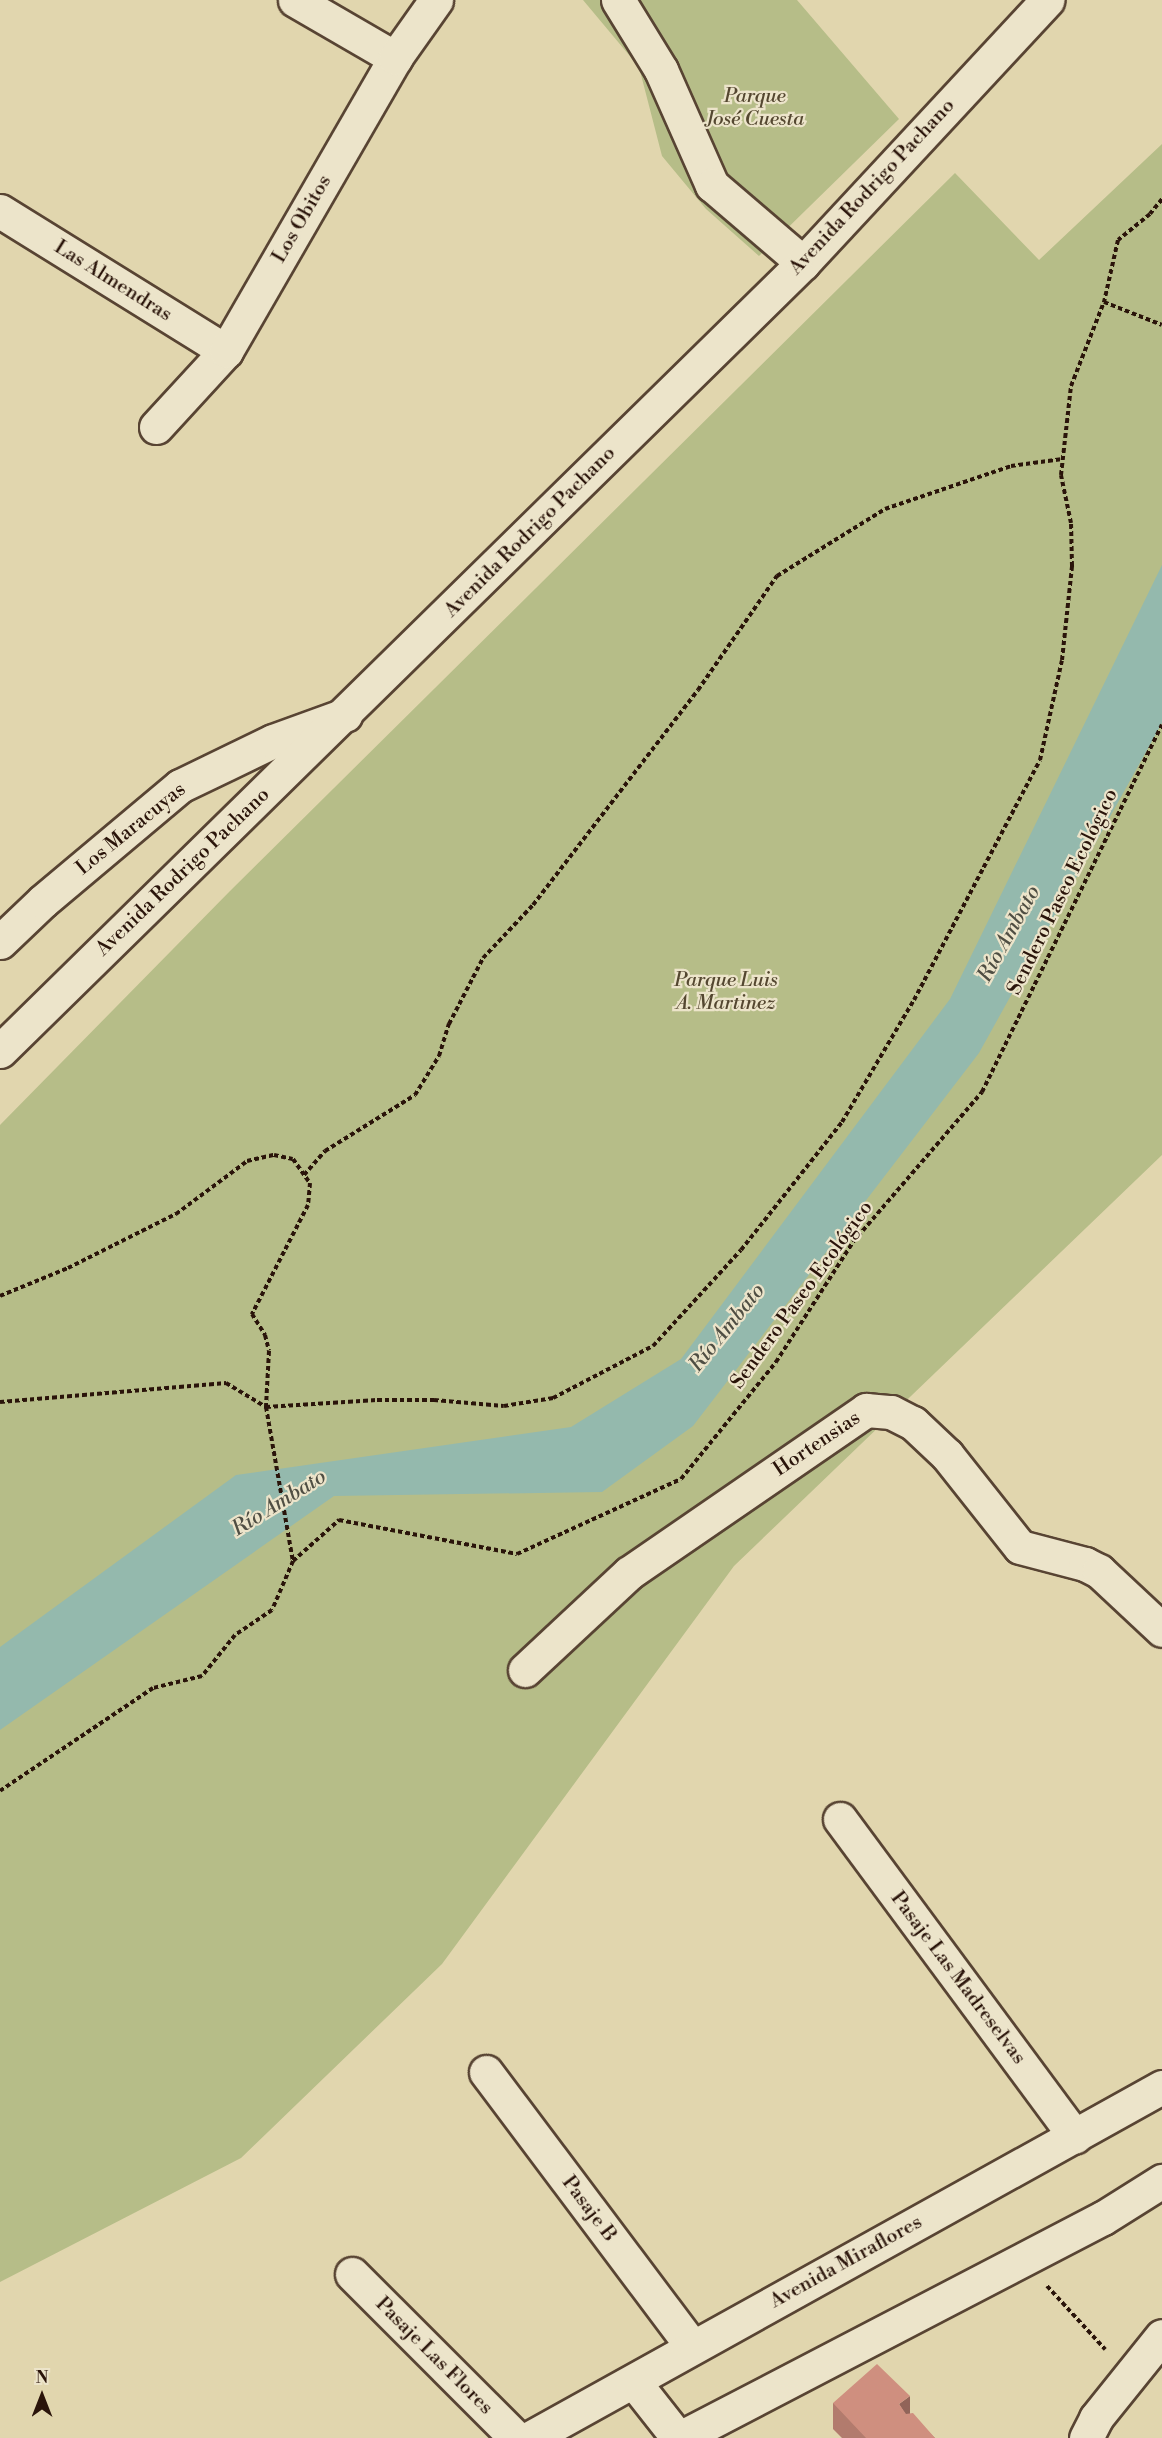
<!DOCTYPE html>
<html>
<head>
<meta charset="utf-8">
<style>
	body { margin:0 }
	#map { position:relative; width:1162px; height:2438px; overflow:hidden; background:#e1d6ae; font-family:"Libre Bodoni",serif }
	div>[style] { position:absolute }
	.green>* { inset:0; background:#b6bd88 }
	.water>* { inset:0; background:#94b9ad }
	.path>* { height:4px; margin-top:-2px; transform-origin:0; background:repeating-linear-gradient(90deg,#2a140a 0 4.5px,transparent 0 7.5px) }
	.roads { filter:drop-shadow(2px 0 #584433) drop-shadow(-2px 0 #584433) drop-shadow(0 2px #584433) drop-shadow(0 -2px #584433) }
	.street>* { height:33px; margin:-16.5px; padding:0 16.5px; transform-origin:16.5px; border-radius:16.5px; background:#ece4ca }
	.secondary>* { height:33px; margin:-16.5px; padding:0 16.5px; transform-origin:16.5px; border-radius:16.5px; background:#ece4ca }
	.wall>* { inset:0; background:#b27b6d }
	.shaded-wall>* { inset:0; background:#916459 }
	.building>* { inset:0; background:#cf8f7f }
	span { translate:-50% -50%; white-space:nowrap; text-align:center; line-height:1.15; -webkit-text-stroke:4.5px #ece4ca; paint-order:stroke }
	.park-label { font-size:20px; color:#544730; font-style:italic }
	.street-label { font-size:20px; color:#2a140a }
	.water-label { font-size:21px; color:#4f4e43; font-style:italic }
	.north { position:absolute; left:12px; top:2366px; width:60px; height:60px; -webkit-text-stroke:4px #ece4ca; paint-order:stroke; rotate:0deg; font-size:16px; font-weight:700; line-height:24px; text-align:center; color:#2a140a }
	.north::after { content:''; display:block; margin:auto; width:21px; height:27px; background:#2a140a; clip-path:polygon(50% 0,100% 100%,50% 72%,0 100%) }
</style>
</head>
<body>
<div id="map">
	<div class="green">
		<i style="clip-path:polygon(583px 0,797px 0,899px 119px,759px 256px,706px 209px,662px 156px,639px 67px)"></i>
		<i style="clip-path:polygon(1162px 144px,1162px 1155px,734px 1566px,442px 1964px,241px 2158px,0 2282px,0 1125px,230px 891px,955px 173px,1039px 260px)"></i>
	</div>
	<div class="water">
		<i style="clip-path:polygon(1162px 565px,1162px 723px,979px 1053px,693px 1426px,602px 1492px,334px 1496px,0 1730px,0 1647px,236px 1475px,571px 1427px,681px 1359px,950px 999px)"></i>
	</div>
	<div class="path">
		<i style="left:1162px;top:199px;width:19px;rotate:129deg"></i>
		<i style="left:1150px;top:214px;width:41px;rotate:140.9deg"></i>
		<i style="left:1118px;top:240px;width:64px;rotate:102.7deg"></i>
		<i style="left:1104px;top:302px;width:62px;rotate:21.6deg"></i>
		<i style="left:304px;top:1175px;width:32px;rotate:-49deg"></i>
		<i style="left:325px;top:1151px;width:106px;rotate:-31.9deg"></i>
		<i style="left:415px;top:1095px;width:46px;rotate:-58.4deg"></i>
		<i style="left:439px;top:1056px;width:34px;rotate:-73deg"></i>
		<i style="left:449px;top:1024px;width:74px;rotate:-62.7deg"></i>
		<i style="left:483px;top:958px;width:73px;rotate:-46.7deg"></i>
		<i style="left:533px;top:905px;width:271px;rotate:-52.5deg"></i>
		<i style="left:698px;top:690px;width:139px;rotate:-55.3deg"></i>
		<i style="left:777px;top:576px;width:127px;rotate:-31.8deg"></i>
		<i style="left:885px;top:509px;width:133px;rotate:-18.8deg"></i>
		<i style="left:1011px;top:466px;width:52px;rotate:-7.7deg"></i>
		<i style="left:0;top:1296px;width:74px;rotate:-22.4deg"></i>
		<i style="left:68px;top:1268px;width:121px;rotate:-26.6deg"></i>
		<i style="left:176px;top:1214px;width:89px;rotate:-36.7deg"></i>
		<i style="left:247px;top:1161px;width:28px;rotate:-13deg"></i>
		<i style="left:274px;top:1155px;width:19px;rotate:12deg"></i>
		<i style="left:293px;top:1159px;width:29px;rotate:55deg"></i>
		<i style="left:310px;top:1183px;width:22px;rotate:95deg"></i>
		<i style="left:308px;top:1205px;width:123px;rotate:117.2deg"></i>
		<i style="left:252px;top:1314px;width:25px;rotate:58deg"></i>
		<i style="left:265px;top:1335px;width:16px;rotate:76deg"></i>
		<i style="left:269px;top:1351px;width:56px;rotate:93.1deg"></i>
		<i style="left:266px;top:1407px;width:156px;rotate:80.1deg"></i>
		<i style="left:293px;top:1561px;width:53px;rotate:113.2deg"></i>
		<i style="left:272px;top:1610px;width:45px;rotate:146deg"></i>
		<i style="left:235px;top:1635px;width:53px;rotate:128.8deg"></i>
		<i style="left:202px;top:1676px;width:50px;rotate:166.2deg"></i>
		<i style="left:153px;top:1688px;width:184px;rotate:146.1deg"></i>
		<i style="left:0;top:1402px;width:227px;rotate:-4.8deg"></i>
		<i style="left:226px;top:1383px;width:47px;rotate:31deg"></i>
		<i style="left:266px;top:1407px;width:111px;rotate:-3.6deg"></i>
		<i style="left:377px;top:1400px;width:57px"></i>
		<i style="left:434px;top:1400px;width:70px;rotate:4.9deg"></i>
		<i style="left:504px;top:1406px;width:50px;rotate:-9.3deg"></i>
		<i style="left:553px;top:1398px;width:113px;rotate:-27.5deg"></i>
		<i style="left:653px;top:1346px;width:130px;rotate:-47.5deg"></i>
		<i style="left:741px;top:1250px;width:163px;rotate:-51.7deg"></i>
		<i style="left:842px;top:1122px;width:142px;rotate:-59.5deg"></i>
		<i style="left:914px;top:1000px;width:271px;rotate:-62.3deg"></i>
		<i style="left:1040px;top:760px;width:102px;rotate:-77.6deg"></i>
		<i style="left:1062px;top:660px;width:95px;rotate:-83.9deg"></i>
		<i style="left:1072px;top:566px;width:43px;rotate:-91.3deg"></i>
		<i style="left:1071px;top:523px;width:49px;rotate:-101.8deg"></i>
		<i style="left:1061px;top:475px;width:90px;rotate:-83.6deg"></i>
		<i style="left:1071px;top:386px;width:90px;rotate:-68.6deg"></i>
		<i style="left:293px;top:1561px;width:62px;rotate:-41.7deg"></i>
		<i style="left:339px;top:1520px;width:181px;rotate:10.8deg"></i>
		<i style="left:517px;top:1554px;width:180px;rotate:-24.6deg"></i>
		<i style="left:681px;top:1479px;width:151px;rotate:-50.9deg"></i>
		<i style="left:776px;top:1362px;width:143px;rotate:-57.3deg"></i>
		<i style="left:853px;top:1242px;width:198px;rotate:-49.3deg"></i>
		<i style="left:982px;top:1092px;width:409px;rotate:-63.9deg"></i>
		<i style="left:1047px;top:2286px;width:86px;rotate:47.4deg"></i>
	</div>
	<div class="roads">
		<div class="street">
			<i style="left:295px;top:0;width:116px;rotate:30.1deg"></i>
			<i style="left:618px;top:0;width:82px;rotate:58.4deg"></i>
			<i style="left:661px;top:70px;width:126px;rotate:66.1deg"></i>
			<i style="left:712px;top:185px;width:120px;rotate:40.6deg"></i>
			<i style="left:0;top:211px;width:266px;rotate:31.8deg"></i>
			<i style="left:156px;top:427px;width:103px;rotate:-47.4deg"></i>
			<i style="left:226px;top:351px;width:338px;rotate:-60deg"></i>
			<i style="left:395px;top:58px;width:71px;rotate:-54.7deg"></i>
			<i style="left:0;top:942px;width:59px;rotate:-43.6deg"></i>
			<i style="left:43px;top:901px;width:179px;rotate:-40deg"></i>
			<i style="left:180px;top:786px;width:103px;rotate:-25.8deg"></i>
			<i style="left:273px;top:741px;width:77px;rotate:-19.9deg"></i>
			<i style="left:525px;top:1670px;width:142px;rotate:-43deg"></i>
			<i style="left:629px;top:1573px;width:288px;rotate:-34.5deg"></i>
			<i style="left:866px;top:1410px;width:25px;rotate:5deg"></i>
			<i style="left:891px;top:1412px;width:25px;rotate:27deg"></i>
			<i style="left:913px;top:1423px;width:47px;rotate:43.3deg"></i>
			<i style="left:947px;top:1455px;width:117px;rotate:51.6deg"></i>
			<i style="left:1020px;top:1547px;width:67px;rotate:14.7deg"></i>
			<i style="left:1085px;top:1564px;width:16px;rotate:27deg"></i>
			<i style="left:1099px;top:1571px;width:86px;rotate:43.1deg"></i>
			<i style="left:840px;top:1819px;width:395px;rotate:53.5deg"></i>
			<i style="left:486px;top:2072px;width:343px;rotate:53.1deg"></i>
			<i style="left:352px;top:2274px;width:232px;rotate:45deg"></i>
			<i style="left:634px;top:2382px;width:71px;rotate:51.8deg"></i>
		</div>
		<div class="secondary">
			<i style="left:0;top:1051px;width:1125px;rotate:-44.46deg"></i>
			<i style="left:803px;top:263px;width:359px;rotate:-47.1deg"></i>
			<i style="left:530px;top:2438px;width:723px;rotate:-29.05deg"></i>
			<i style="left:680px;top:2438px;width:477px;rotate:-27.5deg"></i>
			<i style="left:1103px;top:2218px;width:70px;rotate:-32.1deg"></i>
			<i style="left:1086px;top:2438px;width:22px;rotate:-63deg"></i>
			<i style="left:1096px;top:2418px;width:105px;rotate:-51.2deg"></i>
		</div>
	</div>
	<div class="wall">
		<i style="clip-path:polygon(833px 2403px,910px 2414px,935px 2438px,842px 2438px,833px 2429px)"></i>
	</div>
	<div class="shaded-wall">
		<i style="clip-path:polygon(910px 2396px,910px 2422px,899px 2404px)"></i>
	</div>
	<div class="building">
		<i style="clip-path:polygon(877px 2364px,910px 2396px,899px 2404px,906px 2414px,913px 2413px,935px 2438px,866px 2438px,833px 2403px)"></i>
	</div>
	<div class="park-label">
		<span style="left:755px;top:108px">Parque<br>José Cuesta</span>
		<span style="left:726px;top:992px">Parque Luis<br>A. Martinez</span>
	</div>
	<div class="street-label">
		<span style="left:872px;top:187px;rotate:-47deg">Avenida Rodrigo Pachano</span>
		<span style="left:302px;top:219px;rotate:-60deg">Los Obitos</span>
		<span style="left:113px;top:281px;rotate:32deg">Las Almendras</span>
		<span style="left:530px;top:532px;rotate:-45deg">Avenida Rodrigo Pachano</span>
		<span style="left:131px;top:829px;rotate:-39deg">Los Maracuyas</span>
		<span style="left:183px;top:872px;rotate:-44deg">Avenida Rodrigo Pachano</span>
		<span style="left:1063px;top:892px;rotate:-64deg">Sendero Paseo Ecológico</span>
		<span style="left:802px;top:1295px;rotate:-54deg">Sendero Paseo Ecológico</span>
		<span style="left:817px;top:1444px;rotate:-34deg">Hortensias</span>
		<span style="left:958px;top:1978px;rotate:53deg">Pasaje Las Madreselvas</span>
		<span style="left:589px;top:2209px;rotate:53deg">Pasaje B</span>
		<span style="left:846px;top:2262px;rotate:-29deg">Avenida Miraflores</span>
		<span style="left:434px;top:2356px;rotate:45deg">Pasaje Las Flores</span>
	</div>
	<div class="water-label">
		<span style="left:1009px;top:934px;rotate:-61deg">Río Ambato</span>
		<span style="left:727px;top:1328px;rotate:-51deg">Río Ambato</span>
		<span style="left:279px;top:1503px;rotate:-32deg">Río Ambato</span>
	</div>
	<div class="north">N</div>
</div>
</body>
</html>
